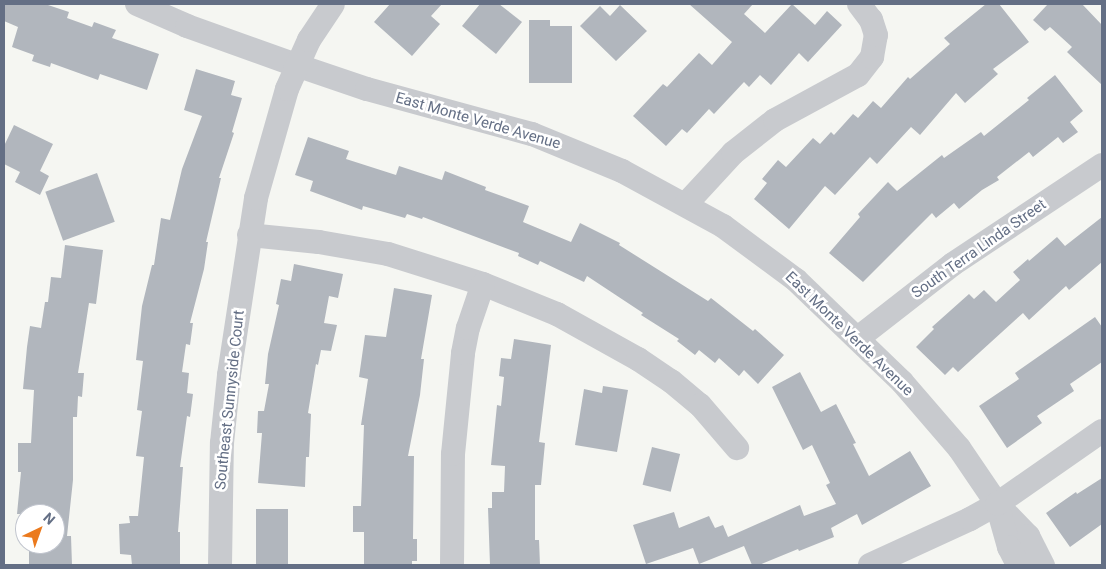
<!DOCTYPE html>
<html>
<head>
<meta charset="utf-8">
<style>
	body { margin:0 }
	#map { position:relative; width:1106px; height:569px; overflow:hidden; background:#f5f6f2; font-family:Roboto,sans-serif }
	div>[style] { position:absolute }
	.building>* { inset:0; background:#b1b6bd; transform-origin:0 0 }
	.minor>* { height:24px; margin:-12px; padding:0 12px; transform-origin:12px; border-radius:12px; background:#c8cace }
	span { translate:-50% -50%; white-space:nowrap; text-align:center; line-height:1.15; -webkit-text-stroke:5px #fff; paint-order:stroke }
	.street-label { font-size:15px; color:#646f85 }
	.frame { position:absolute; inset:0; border:5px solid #646f85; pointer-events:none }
	.north { position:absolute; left:15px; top:504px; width:50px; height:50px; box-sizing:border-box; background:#fff; border:1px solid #c1c5ce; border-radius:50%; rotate:42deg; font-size:14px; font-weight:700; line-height:20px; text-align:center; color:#646f85 }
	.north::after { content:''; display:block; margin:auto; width:18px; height:22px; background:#eb7a1d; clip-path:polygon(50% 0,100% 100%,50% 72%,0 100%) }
</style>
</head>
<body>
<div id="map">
	<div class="building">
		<i style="clip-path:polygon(4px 4px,45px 4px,69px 12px,67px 18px,92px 27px,94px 22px,116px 30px,112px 38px,159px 54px,147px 90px,100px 74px,98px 80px,51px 63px,50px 67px,32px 61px,34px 55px,12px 47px,18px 27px,4px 21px)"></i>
		<i style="clip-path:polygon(390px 4px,442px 4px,431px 16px,440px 24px,412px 56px,374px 22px)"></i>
		<i style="clip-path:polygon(480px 4px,499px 4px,522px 22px,496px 54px,462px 26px)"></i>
		<i style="clip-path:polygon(689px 4px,753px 4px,744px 14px,765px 33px,792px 4px,815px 25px,827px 11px,842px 25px,808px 62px,799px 53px,771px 85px,760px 75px,749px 87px,744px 82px,714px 114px,709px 109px,687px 133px,682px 129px,666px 146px,633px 116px,663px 84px,667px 87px,699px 53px,712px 65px,732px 42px)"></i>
		<i style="clip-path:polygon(986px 4px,999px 4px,1029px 42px,993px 69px,998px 74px,965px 103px,956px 93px,920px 135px,911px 127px,877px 164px,870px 157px,835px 195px,825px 186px,789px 229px,754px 199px,767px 183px,762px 179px,778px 160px,786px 167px,813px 138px,820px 144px,831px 132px,834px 135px,853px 114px,858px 118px,873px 101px,881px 108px,908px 77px,910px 79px,950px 44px,944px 38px)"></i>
		<i style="clip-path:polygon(1048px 4px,1082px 4px,1102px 25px,1102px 85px,1067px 52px,1072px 47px,1050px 27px,1045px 31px,1033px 20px)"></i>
		<i style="clip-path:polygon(620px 5px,647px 31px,616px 61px,580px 26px,600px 6px,610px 16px)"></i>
		<i style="clip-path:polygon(529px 20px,550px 20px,550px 26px,572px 26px,572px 83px,529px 83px)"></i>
		<i style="clip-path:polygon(196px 69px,235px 81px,231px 95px,242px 98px,232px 132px,234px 133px,219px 178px,221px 178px,206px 242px,208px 242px,204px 269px,190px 323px,193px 323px,190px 345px,186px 344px,182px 372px,189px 373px,187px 393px,193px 394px,190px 417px,187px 416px,180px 467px,183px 467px,178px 532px,180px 532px,180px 565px,132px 565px,131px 555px,120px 554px,119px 524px,130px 523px,129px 516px,138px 516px,144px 457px,136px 456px,142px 411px,137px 410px,143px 361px,136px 360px,142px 306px,152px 265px,154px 265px,161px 218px,170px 220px,182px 169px,202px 116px,184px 110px)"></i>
		<i style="clip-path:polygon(1055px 75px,1083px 111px,1070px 122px,1078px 132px,1063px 143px,1058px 137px,1033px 157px,1029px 152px,997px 177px,999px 180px,982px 190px,959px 209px,954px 203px,936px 218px,932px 213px,863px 282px,829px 253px,860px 217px,858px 214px,888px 182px,897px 191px,942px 155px,944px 158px,981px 132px,984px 136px,1029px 100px,1027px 98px)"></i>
		<i style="clip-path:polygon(14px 125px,53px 144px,40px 171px,49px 176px,40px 195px,15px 182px,20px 172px,4px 164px,4px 146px)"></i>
		<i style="clip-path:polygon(308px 137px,349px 151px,346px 159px,396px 175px,399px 166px,442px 180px,445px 171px,486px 187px,485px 190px,529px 206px,523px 222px,571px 242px,580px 223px,620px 243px,619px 245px,708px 301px,711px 298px,753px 331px,755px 329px,784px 355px,758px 384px,744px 370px,739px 376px,719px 358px,715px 363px,699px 350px,695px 355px,677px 341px,679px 339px,641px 315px,643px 313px,587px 276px,584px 282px,540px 261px,538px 265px,518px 256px,519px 253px,423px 217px,422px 219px,407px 214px,405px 218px,363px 206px,362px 210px,310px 191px,313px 181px,295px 175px)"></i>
		<i style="left:97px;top:173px;width:52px;height:55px;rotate:70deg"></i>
		<i style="clip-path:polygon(1102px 217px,1102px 262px,1069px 290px,1066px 286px,1029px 320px,1023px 313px,958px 372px,953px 367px,945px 375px,916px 347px,934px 329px,932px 327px,969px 294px,974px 299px,984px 290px,996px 302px,1020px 280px,1013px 272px,1028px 259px,1029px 261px,1057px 237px,1065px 246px)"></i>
		<i style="clip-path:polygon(65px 245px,103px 250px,96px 304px,89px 303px,78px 373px,84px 373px,82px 397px,78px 396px,77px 417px,73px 417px,73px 480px,67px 536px,71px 536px,72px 565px,29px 565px,29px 544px,55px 544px,55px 514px,17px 514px,21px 472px,18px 472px,18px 443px,31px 443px,34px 390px,23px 389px,27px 347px,30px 326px,41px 328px,45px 302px,48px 302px,51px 277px,61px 278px)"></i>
		<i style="clip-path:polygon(294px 264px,343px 274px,338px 298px,329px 296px,324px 323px,337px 325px,331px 351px,321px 350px,318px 365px,316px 364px,308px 413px,311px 414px,309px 457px,306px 457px,305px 487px,258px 483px,262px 433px,257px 433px,258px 411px,264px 411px,269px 384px,265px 384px,268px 354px,279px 305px,276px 304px,281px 279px,291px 281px)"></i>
		<i style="clip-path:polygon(394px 288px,432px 295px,421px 359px,424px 359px,420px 395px,408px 456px,414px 456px,413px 539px,417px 539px,417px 561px,412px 561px,412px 565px,364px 565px,364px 532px,353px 532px,353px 506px,361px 506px,364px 425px,361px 425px,368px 379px,359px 377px,365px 335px,386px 337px)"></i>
		<i style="clip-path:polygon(1095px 317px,1102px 327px,1102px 362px,1070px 384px,1074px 391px,1037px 416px,1042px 423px,1007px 448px,979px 406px,1019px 379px,1015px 373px)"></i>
		<i style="clip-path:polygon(514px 339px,551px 345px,539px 442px,545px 443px,541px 485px,535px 485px,535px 540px,539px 540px,540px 565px,490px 565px,488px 508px,492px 508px,492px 492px,504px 492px,505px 466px,491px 465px,497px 405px,501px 406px,504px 377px,499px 376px,501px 358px,511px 359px)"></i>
		<i style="clip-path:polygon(800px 372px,821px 412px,836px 404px,856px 443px,853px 444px,869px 476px,910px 451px,931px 486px,862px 525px,857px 514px,831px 528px,834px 537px,799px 551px,798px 549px,759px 565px,752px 565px,744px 546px,699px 564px,693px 548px,646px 564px,633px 525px,674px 512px,679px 528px,709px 516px,715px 528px,723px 525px,728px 537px,800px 505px,804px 516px,836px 504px,826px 485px,830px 483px,812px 445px,803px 450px,772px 387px)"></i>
		<i style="clip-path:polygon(603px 386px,628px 390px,617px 452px,575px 445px,584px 389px,602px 393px)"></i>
		<i style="left:652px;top:447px;width:29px;height:39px;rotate:14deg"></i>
		<i style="clip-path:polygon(1102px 478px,1102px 524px,1070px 547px,1046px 513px,1076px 492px,1077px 494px)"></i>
		<i style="left:256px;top:509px;width:32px;height:56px"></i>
	</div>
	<div class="minor">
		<i style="left:137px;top:4px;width:55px;rotate:23.7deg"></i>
		<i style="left:187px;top:26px;width:116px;rotate:19.7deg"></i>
		<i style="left:296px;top:65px;width:75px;rotate:18.7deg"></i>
		<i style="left:367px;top:89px;width:171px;rotate:15.3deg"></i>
		<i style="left:532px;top:134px;width:97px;rotate:22.3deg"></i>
		<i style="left:622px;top:171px;width:115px;rotate:28.6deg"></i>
		<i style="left:723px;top:226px;width:91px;rotate:36.5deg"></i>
		<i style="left:796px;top:280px;width:147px;rotate:43.9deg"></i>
		<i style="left:902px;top:382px;width:87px;rotate:49.2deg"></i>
		<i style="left:959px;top:448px;width:68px;rotate:55.8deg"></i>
		<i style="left:997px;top:504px;width:45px;rotate:45.9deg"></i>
		<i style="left:1028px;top:536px;width:33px;rotate:63deg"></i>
		<i style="left:686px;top:204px;width:69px;rotate:-47.3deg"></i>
		<i style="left:733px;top:153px;width:53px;rotate:-38.2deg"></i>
		<i style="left:775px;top:120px;width:94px;rotate:-28.5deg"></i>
		<i style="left:858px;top:75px;width:23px;rotate:-52deg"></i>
		<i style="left:872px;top:57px;width:22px;rotate:-80deg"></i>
		<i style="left:876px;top:35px;width:16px;rotate:-108deg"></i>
		<i style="left:871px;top:20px;width:20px;rotate:-127deg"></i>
		<i style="left:249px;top:235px;width:70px;rotate:5.7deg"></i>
		<i style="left:319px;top:242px;width:70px;rotate:9.9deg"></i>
		<i style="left:388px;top:254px;width:100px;rotate:17.5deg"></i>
		<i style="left:483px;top:284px;width:80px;rotate:22.1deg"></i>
		<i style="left:557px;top:314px;width:93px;rotate:29.1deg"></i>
		<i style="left:638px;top:359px;width:40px;rotate:34deg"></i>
		<i style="left:671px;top:381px;width:38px;rotate:40deg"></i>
		<i style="left:700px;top:405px;width:57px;rotate:49.3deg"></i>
		<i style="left:858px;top:338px;width:120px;rotate:-37.9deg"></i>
		<i style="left:953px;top:264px;width:179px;rotate:-33.6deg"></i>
		<i style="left:998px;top:508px;width:41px;rotate:74.2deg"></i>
		<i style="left:1009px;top:547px;width:20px;rotate:63deg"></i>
		<i style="left:220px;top:565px;width:122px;rotate:-89.1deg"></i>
		<i style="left:222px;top:443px;width:68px;rotate:-84.1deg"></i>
		<i style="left:229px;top:375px;width:179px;rotate:-81.3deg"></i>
		<i style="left:256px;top:198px;width:113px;rotate:-74.1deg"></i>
		<i style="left:287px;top:89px;width:54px;rotate:-65.8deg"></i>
		<i style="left:309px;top:40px;width:43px;rotate:-56.3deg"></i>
		<i style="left:452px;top:565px;width:111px;rotate:-89.5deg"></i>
		<i style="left:453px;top:454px;width:101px;rotate:-84.3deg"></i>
		<i style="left:463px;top:353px;width:25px;rotate:-79deg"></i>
		<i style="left:468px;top:328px;width:46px;rotate:-71.2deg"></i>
		<i style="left:870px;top:565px;width:110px;rotate:-24.7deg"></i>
		<i style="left:970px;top:519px;width:31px;rotate:-29deg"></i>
		<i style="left:997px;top:504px;width:128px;rotate:-34.8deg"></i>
	</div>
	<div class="street-label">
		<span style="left:478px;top:121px;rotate:16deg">East Monte Verde Avenue</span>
		<span style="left:979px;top:249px;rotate:-35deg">South Terra Linda Street</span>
		<span style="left:849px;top:334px;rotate:44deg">East Monte Verde Avenue</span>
		<span style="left:230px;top:400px;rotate:-84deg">Southeast Sunnyside Court</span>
	</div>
	<div class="frame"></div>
	<div class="north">N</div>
</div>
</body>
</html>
